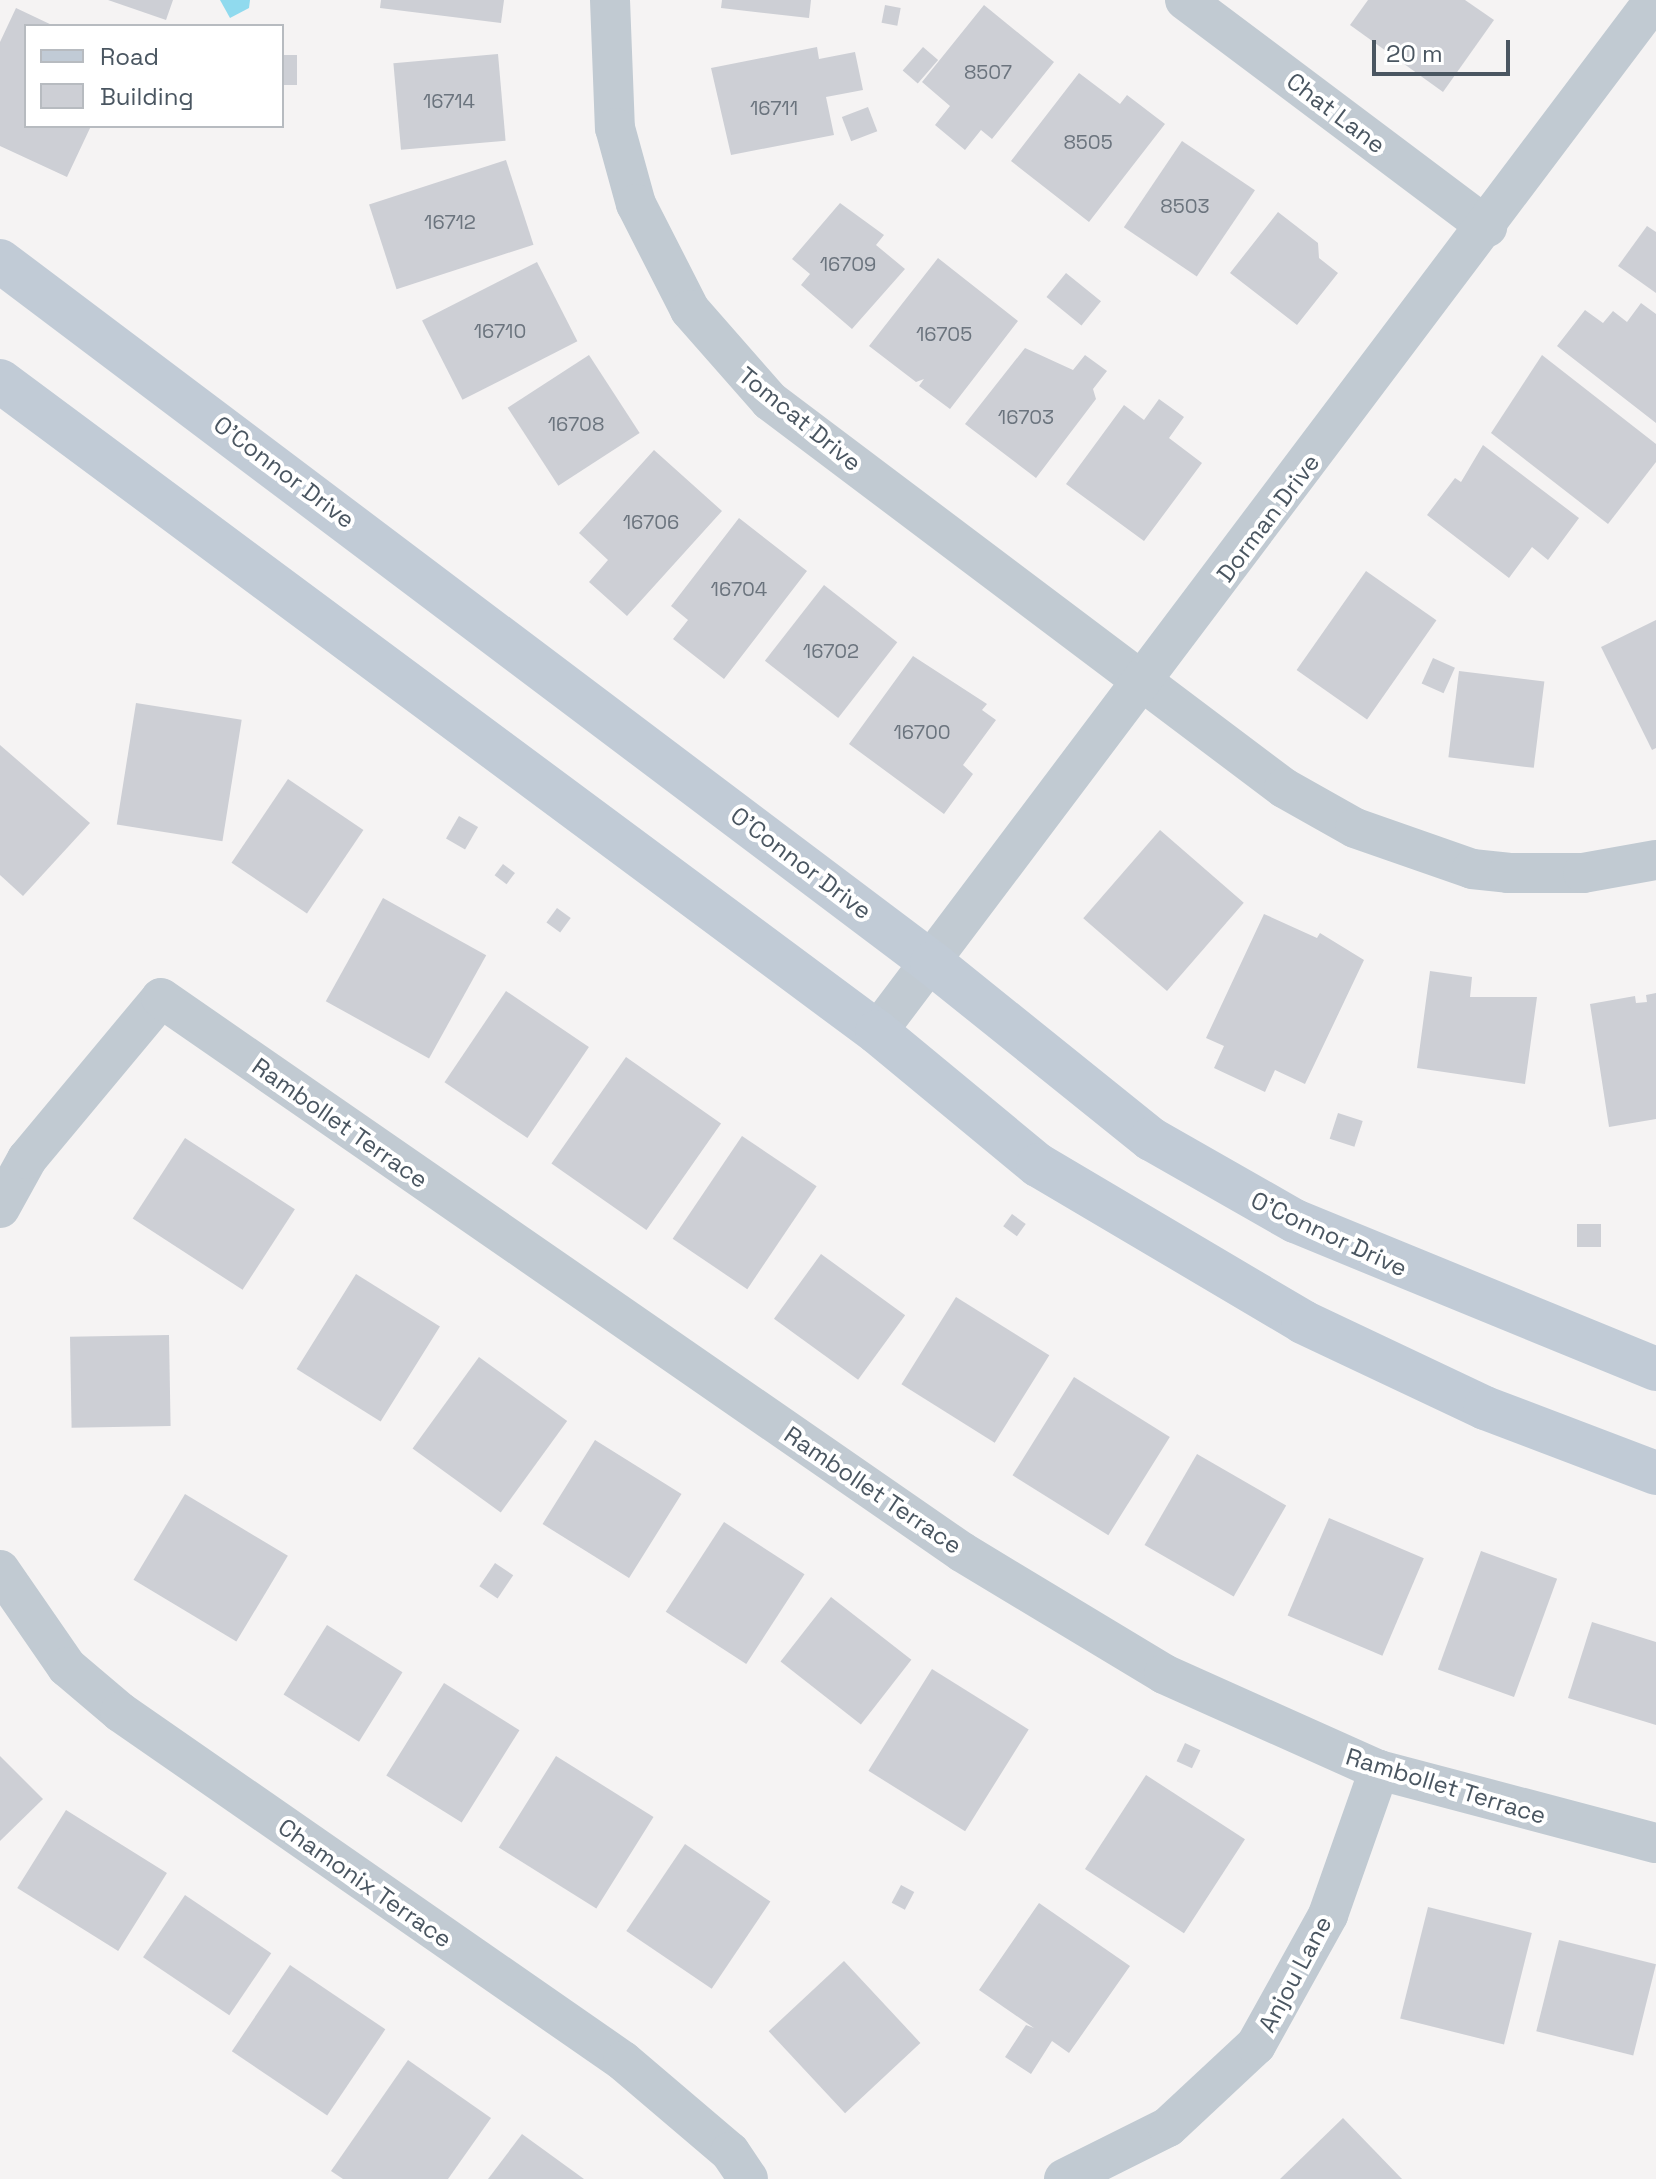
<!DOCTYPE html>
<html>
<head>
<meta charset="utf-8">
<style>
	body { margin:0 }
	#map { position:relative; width:1656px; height:2179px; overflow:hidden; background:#f5f3f3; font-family:"Space Grotesk",sans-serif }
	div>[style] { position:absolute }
	.water>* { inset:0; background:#90daee }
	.building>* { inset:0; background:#cdcfd5; transform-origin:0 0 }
	.minor>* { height:40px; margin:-20px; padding:0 20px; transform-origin:20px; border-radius:20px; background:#c1cad2 }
	.secondary>* { height:44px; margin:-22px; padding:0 22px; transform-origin:22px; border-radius:22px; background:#c1cbd6 }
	span { translate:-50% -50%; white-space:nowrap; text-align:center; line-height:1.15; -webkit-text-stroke:8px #fff; paint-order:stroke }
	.number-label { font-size:20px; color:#6b747e }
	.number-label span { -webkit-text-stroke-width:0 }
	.street-label { font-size:24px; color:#4a5661 }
	.legend { position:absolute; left:24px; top:24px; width:260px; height:104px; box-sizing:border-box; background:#fff; border:2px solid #b7bbc0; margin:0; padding:10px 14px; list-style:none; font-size:24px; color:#4a5661 }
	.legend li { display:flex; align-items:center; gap:16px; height:40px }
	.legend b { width:40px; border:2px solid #b7bbc0 }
	.scale { position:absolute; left:1372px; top:40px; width:138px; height:36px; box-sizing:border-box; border:4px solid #4a5661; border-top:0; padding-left:10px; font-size:24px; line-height:28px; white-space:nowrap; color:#4a5661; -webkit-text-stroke:6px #fff; paint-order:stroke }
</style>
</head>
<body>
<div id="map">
	<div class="water">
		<i style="clip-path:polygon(220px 0,250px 0,249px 8px,230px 18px)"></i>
	</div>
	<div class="building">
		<i style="clip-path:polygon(108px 0,173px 0,166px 20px)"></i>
		<i style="clip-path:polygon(381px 0,504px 0,501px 23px,380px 8px)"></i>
		<i style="clip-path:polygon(722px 0,811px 0,809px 18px,721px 8px)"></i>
		<i style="clip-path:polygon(1368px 0,1465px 0,1494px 20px,1443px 92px,1350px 25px)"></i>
		<i style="left:885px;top:5px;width:16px;height:18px;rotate:11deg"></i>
		<i style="clip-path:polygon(984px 5px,1054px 62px,992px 139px,981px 130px,965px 150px,935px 125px,950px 106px,922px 82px)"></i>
		<i style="clip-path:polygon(16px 8px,54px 26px,26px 26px,26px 126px,91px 126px,67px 177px,0 146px,0 42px)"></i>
		<i style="clip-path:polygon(817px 47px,819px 59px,855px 52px,863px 90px,826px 97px,834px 135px,731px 155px,711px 68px)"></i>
		<i style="left:923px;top:47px;width:20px;height:31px;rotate:41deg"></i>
		<i style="left:498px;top:54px;width:87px;height:105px;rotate:85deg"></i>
		<i style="left:282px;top:55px;width:15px;height:30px"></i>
		<i style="clip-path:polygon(1079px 73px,1120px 104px,1127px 95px,1165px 124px,1089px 222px,1011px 161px)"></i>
		<i style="left:868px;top:107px;width:26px;height:28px;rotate:69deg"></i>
		<i style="left:1182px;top:141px;width:88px;height:104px;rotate:34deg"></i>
		<i style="left:506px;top:160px;width:89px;height:144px;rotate:72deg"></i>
		<i style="clip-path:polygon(840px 203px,884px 235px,876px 245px,905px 269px,852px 329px,801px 285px,810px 274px,792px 259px)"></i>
		<i style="clip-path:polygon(1278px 212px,1318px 243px,1319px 258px,1338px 273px,1297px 325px,1230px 273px)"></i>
		<i style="clip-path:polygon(1647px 226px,1656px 232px,1656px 293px,1618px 266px)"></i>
		<i style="clip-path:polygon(938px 258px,1018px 321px,950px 409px,919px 386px,924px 379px,916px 382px,869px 346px)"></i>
		<i style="left:537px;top:262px;width:89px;height:129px;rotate:63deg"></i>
		<i style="left:1066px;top:273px;width:45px;height:31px;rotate:39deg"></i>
		<i style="clip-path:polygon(1641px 303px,1656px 314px,1656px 423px,1557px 346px,1585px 310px,1603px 323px,1613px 311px,1627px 322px)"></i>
		<i style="clip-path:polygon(1025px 348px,1073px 370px,1085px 355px,1107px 371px,1093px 389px,1096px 399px,1036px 478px,965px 424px)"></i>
		<i style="left:589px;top:355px;width:93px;height:97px;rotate:57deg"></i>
		<i style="clip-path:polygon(1542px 355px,1656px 444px,1656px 462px,1608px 524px,1491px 433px)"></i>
		<i style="clip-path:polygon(1159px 399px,1184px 417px,1169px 438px,1202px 463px,1144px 541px,1066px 484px,1124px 405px,1144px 420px)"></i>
		<i style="clip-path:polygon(1483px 445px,1579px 518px,1548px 560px,1532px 547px,1509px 578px,1427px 515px,1455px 478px,1461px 482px)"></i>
		<i style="clip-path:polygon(654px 450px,722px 511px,627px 616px,589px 582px,608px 560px,579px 533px)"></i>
		<i style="clip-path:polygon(739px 518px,807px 571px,724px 679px,673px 639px,688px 620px,671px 606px)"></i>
		<i style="left:1366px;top:571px;width:86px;height:121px;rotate:35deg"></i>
		<i style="left:824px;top:585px;width:93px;height:96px;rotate:38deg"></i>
		<i style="clip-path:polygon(1656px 620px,1656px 748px,1652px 750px,1601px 647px)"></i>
		<i style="clip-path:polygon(913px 656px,987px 704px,982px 710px,996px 720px,963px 765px,973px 774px,944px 814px,849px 744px)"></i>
		<i style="left:1433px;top:658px;width:24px;height:28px;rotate:24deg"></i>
		<i style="left:1459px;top:671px;width:86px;height:87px;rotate:7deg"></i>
		<i style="left:136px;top:703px;width:107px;height:123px;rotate:9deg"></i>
		<i style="clip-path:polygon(0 745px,90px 823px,23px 896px,0 875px)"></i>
		<i style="left:288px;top:779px;width:91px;height:101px;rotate:34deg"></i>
		<i style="left:459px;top:816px;width:22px;height:26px;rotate:30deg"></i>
		<i style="left:1160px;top:830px;width:111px;height:117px;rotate:41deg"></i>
		<i style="left:503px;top:864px;width:15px;height:14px;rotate:37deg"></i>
		<i style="left:383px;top:898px;width:118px;height:118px;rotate:29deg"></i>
		<i style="left:557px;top:908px;width:17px;height:18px;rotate:36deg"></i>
		<i style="clip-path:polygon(1264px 914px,1317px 938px,1320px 933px,1364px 960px,1305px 1084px,1275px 1070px,1265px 1092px,1214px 1068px,1224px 1046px,1206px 1038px)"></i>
		<i style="clip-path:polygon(1430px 971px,1472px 977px,1470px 997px,1537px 997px,1525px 1084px,1417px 1068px)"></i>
		<i style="left:506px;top:991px;width:100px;height:110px;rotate:34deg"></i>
		<i style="clip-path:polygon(1656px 993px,1656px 1119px,1609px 1127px,1590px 1004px,1635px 996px,1636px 1003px,1647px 1002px,1646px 995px)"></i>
		<i style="left:626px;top:1057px;width:116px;height:130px;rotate:35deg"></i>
		<i style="left:1338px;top:1113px;width:26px;height:27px;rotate:18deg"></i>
		<i style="left:742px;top:1136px;width:90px;height:124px;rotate:34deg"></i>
		<i style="left:185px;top:1138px;width:131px;height:96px;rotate:33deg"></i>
		<i style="left:1012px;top:1214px;width:17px;height:15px;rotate:36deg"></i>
		<i style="left:1601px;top:1224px;width:23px;height:24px;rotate:90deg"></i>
		<i style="left:821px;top:1254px;width:104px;height:80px;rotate:36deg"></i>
		<i style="left:356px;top:1274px;width:99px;height:112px;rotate:32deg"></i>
		<i style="left:956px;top:1297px;width:110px;height:103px;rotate:32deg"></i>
		<i style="left:169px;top:1335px;width:91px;height:99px;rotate:89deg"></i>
		<i style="left:479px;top:1357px;width:109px;height:113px;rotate:36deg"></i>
		<i style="left:1074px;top:1377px;width:113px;height:116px;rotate:32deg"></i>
		<i style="left:595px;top:1440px;width:102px;height:99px;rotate:32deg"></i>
		<i style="left:1197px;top:1454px;width:103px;height:105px;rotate:30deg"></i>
		<i style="left:185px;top:1494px;width:120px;height:100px;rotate:31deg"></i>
		<i style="left:1329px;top:1518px;width:103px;height:106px;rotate:23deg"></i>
		<i style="left:724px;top:1522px;width:96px;height:107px;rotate:33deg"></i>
		<i style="left:1481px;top:1551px;width:81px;height:126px;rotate:20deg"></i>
		<i style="left:495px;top:1563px;width:22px;height:28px;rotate:34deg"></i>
		<i style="left:831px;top:1597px;width:102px;height:82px;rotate:38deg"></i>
		<i style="clip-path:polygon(1592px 1622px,1656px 1642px,1656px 1725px,1568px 1698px)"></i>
		<i style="left:327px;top:1625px;width:89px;height:82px;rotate:32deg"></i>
		<i style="left:932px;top:1669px;width:114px;height:120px;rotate:32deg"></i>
		<i style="left:444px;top:1683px;width:89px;height:109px;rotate:32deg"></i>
		<i style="left:1185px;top:1743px;width:17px;height:20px;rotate:25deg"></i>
		<i style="clip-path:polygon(0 1756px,43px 1799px,0 1841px)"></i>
		<i style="left:556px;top:1756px;width:115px;height:108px;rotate:32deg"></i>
		<i style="left:1146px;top:1775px;width:118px;height:112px;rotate:33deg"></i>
		<i style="left:66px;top:1810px;width:119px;height:92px;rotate:32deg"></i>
		<i style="left:685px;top:1844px;width:103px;height:105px;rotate:34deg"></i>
		<i style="left:901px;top:1885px;width:15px;height:20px;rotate:28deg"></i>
		<i style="left:185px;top:1895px;width:104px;height:75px;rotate:34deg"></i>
		<i style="clip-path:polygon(1039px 1903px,1130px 1966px,1069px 2053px,1052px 2041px,1031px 2074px,1005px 2057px,1026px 2025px,1034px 2028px,979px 1990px)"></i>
		<i style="left:1428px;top:1907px;width:107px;height:115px;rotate:14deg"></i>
		<i style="left:1559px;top:1940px;width:100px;height:94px;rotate:14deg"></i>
		<i style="left:844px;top:1961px;width:112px;height:103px;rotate:47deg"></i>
		<i style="left:290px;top:1965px;width:115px;height:104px;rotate:34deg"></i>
		<i style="clip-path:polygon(408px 2060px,491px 2118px,448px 2179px,343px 2179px,331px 2171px)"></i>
		<i style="clip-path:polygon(1343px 2118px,1402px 2179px,1280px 2179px)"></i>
		<i style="clip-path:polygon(522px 2134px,584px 2179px,488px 2179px)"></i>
	</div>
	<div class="minor">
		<i style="left:610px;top:0;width:128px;rotate:87.8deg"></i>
		<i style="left:615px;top:128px;width:79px;rotate:74.6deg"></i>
		<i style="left:636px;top:204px;width:119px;rotate:63deg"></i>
		<i style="left:690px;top:310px;width:121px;rotate:48.7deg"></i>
		<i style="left:770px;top:401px;width:643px;rotate:36.98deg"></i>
		<i style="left:1284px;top:788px;width:81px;rotate:29.4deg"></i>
		<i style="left:1355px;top:828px;width:124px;rotate:19.3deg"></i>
		<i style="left:1472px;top:869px;width:36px;rotate:6deg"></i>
		<i style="left:1508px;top:873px;width:75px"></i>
		<i style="left:1583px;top:873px;width:74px;rotate:-10.1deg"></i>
		<i style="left:1185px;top:0;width:378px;rotate:36.9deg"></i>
		<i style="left:877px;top:1032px;width:1292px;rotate:-53.02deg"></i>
		<i style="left:0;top:1208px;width:56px;rotate:-61.1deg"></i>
		<i style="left:27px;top:1159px;width:209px;rotate:-50.2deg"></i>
		<i style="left:161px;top:998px;width:974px;rotate:34.67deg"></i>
		<i style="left:962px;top:1552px;width:236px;rotate:31.1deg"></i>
		<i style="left:1164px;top:1674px;width:235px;rotate:24.1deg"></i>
		<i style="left:1379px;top:1770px;width:286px;rotate:14.8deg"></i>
		<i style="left:0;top:1570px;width:118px;rotate:55.4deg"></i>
		<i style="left:67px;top:1667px;width:70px;rotate:40.3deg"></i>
		<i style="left:120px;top:1712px;width:612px;rotate:34.75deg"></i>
		<i style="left:623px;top:2061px;width:140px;rotate:40.4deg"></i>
		<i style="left:730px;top:2152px;width:32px;rotate:56deg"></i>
		<i style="left:1064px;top:2179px;width:116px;rotate:-26.6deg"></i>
		<i style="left:1168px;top:2127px;width:120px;rotate:-43deg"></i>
		<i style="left:1256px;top:2045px;width:149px;rotate:-61deg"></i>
		<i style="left:1328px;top:1915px;width:154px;rotate:-70.6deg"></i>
	</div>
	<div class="secondary">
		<i style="left:0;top:261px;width:1167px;rotate:36.99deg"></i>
		<i style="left:932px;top:963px;width:281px;rotate:38.8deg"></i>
		<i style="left:1151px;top:1139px;width:166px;rotate:29.7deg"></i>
		<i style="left:1295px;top:1221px;width:390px;rotate:22.3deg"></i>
		<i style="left:0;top:381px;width:1092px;rotate:36.59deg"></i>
		<i style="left:877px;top:1032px;width:209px;rotate:39.6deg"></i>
		<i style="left:1038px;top:1165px;width:308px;rotate:30.6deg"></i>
		<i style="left:1303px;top:1322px;width:201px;rotate:25.3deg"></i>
		<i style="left:1485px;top:1408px;width:183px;rotate:20.8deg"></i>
	</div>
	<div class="number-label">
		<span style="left:988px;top:72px">8507</span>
		<span style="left:449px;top:101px">16714</span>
		<span style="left:774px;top:108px">16711</span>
		<span style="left:1088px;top:142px">8505</span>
		<span style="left:1185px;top:206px">8503</span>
		<span style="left:450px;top:222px">16712</span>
		<span style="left:848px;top:264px">16709</span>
		<span style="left:500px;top:331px">16710</span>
		<span style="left:944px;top:334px">16705</span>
		<span style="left:1026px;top:417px">16703</span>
		<span style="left:576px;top:424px">16708</span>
		<span style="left:651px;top:522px">16706</span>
		<span style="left:739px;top:589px">16704</span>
		<span style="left:831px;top:651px">16702</span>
		<span style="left:922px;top:732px">16700</span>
	</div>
	<div class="street-label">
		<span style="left:1336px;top:113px;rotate:37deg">Chat Lane</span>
		<span style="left:800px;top:419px;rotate:39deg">Tomcat Drive</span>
		<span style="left:284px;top:472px;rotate:37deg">O'Connor Drive</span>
		<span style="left:1268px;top:518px;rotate:-53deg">Dorman Drive</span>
		<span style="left:801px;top:863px;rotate:37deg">O'Connor Drive</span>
		<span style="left:340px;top:1123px;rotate:35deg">Rambollet Terrace</span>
		<span style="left:1329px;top:1234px;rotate:25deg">O'Connor Drive</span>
		<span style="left:873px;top:1490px;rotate:34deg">Rambollet Terrace</span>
		<span style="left:1446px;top:1786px;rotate:17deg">Rambollet Terrace</span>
		<span style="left:365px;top:1883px;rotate:35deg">Chamonix Terrace</span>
		<span style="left:1295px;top:1974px;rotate:-62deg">Anjou Lane</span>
	</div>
	<ul class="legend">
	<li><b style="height:10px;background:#c1cbd6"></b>Road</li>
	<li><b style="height:22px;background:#cdcfd5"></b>Building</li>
	</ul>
	<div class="scale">20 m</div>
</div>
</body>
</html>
